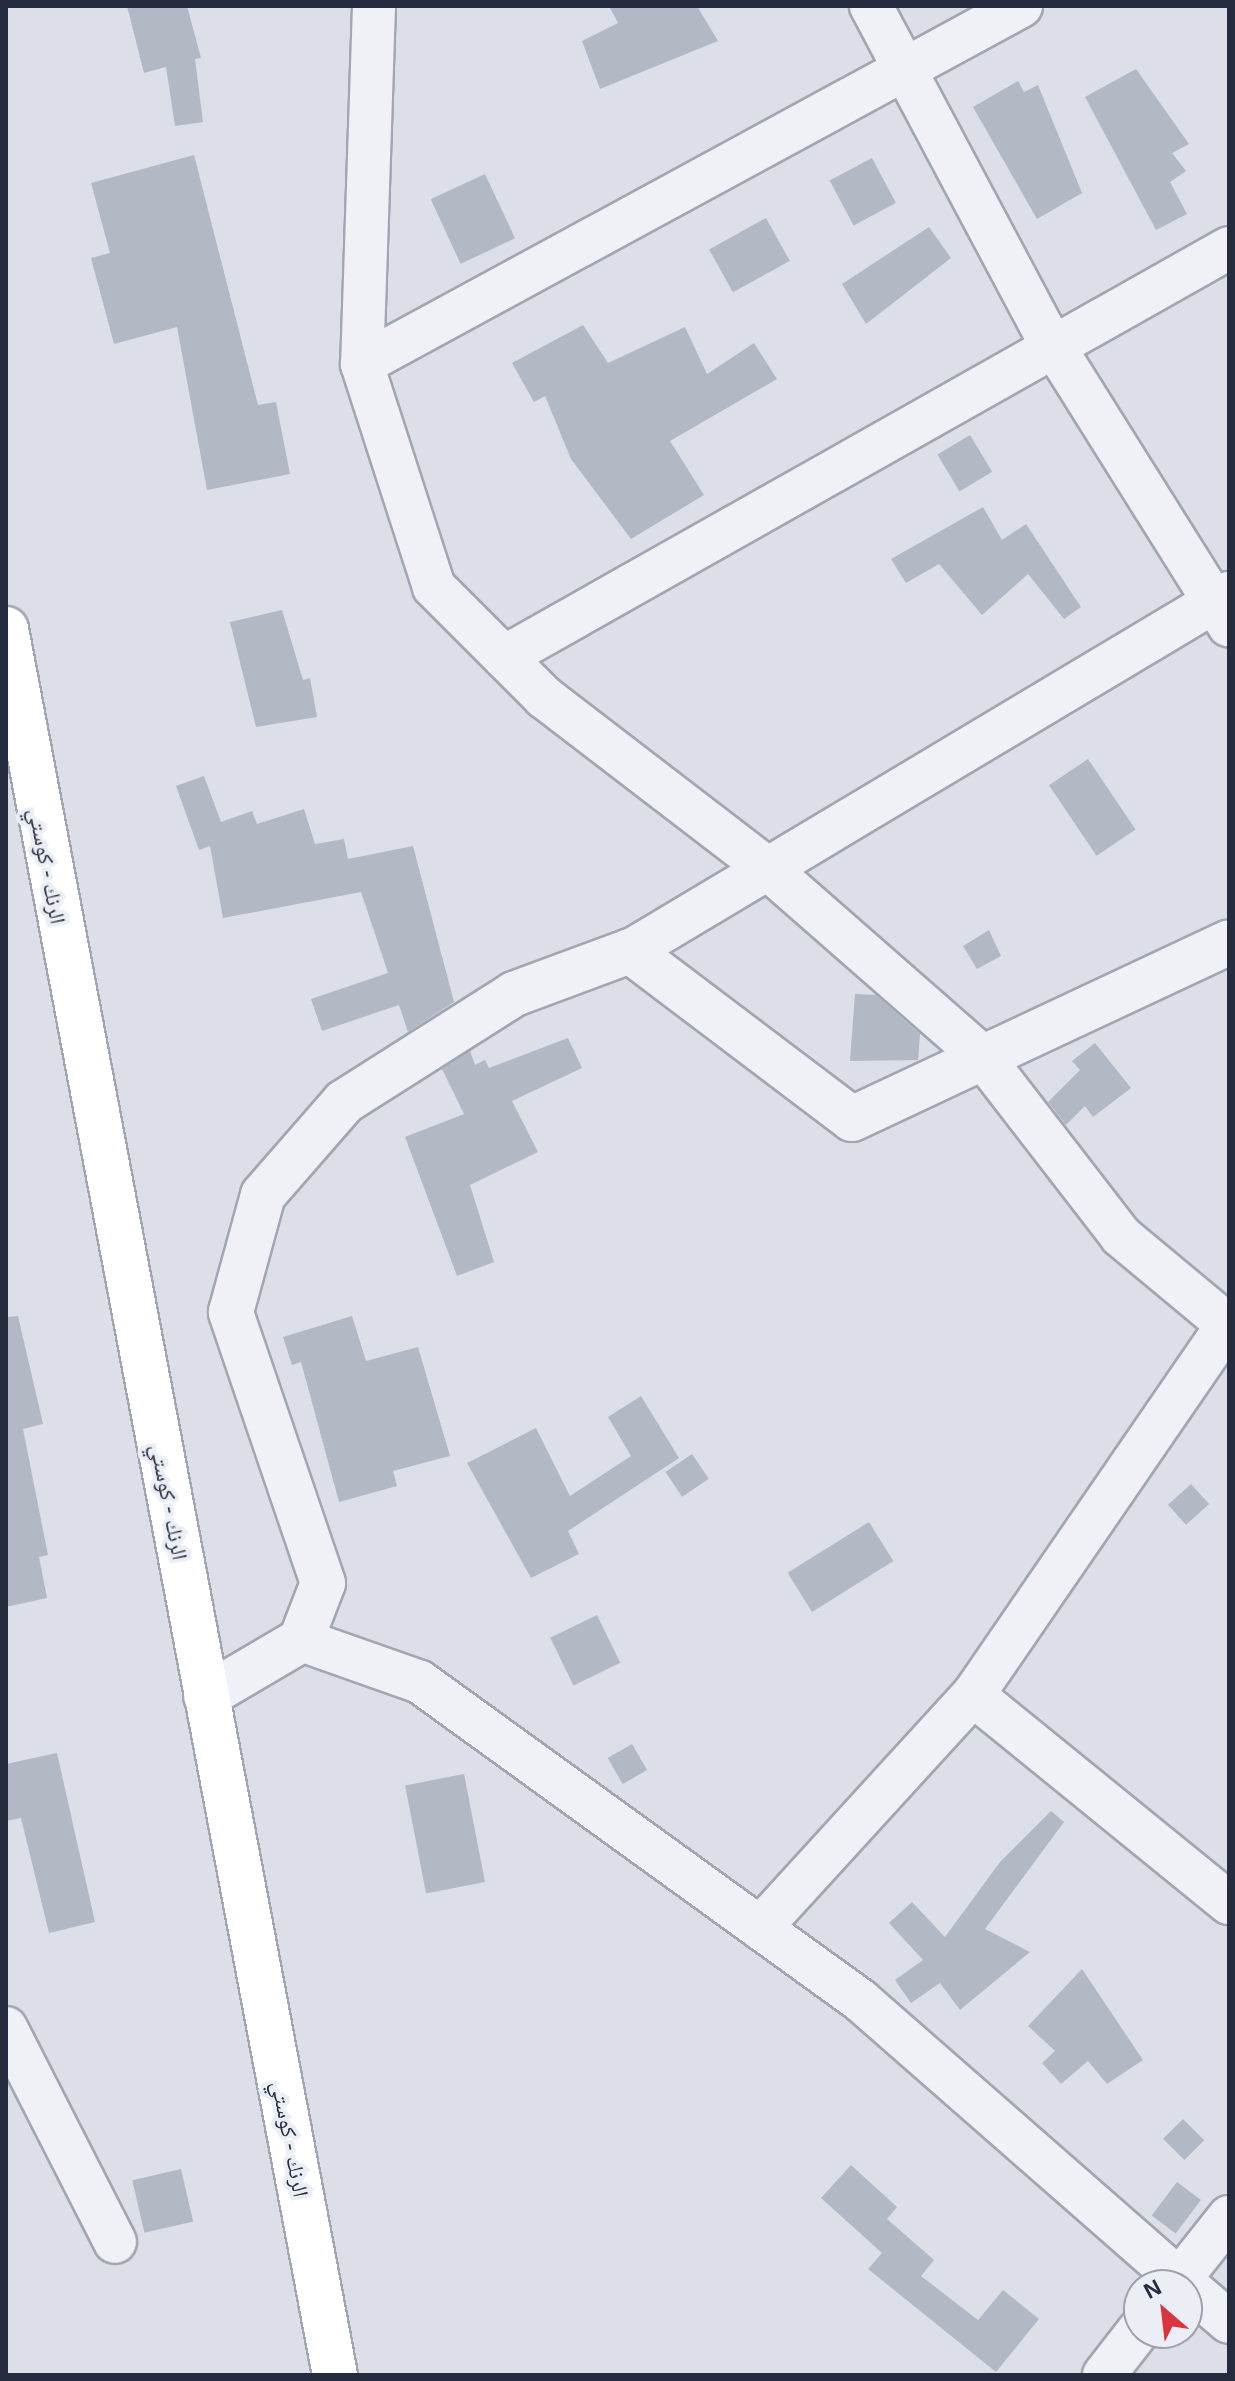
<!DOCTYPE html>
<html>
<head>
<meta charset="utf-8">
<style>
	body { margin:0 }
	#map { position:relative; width:1235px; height:2381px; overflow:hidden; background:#dcdfe8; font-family:Helvetica,"Noto Naskh Arabic",sans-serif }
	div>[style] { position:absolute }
	.building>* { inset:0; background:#b3b8c5; transform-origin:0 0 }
	.roads { filter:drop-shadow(2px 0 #a1a6b2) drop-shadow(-2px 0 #a1a6b2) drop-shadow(0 2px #a1a6b2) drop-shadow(0 -2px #a1a6b2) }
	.minor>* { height:42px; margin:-21px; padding:0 21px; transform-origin:21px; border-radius:21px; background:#eff1f6 }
	.tertiary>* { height:44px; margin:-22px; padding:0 22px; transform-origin:22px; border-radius:22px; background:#eff1f6 }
	.primary>* { height:44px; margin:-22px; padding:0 22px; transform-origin:22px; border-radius:22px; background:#fff }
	span { translate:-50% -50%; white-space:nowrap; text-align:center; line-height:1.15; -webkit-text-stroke:8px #ebeff5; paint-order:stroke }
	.street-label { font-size:22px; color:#252c3f }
	.frame { position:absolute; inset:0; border:8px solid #252c3f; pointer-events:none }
	.north { position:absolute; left:1123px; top:2269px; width:80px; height:80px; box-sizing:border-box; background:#ebeff5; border:2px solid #9ca1ac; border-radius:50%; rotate:332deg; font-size:22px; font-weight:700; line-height:32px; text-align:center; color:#252c3f }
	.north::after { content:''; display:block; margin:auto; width:28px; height:36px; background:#d8353f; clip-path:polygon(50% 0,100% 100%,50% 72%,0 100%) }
</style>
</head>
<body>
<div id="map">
	<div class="building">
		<i style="clip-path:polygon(127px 6px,187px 6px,201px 58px,195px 59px,203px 122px,175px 126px,166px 67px,144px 73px)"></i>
		<i style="clip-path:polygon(609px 6px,697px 6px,718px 41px,600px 89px,582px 41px,618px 23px)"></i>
		<i style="clip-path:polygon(1136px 69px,1189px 144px,1172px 153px,1186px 171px,1170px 182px,1187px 214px,1156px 230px,1085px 97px)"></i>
		<i style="clip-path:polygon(1018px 81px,1024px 92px,1038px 85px,1082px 193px,1037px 219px,973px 107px)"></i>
		<i style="clip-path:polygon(194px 155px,258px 405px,276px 402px,290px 474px,207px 490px,177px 327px,114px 344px,91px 258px,110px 253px,91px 183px)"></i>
		<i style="left:872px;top:158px;width:51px;height:48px;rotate:62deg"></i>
		<i style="left:485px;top:174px;width:71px;height:60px;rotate:65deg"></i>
		<i style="left:766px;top:218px;width:49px;height:65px;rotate:61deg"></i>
		<i style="clip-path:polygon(929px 227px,951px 258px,866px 324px,842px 284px)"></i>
		<i style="clip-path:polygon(583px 325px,608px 363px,685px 327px,707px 374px,754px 343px,777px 379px,670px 441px,704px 495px,631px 539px,571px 459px,545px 396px,534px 402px,512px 363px)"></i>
		<i style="left:970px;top:435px;width:43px;height:38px;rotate:59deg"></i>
		<i style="clip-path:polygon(983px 507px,1002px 540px,1026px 524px,1081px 607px,1064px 619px,1028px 574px,982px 615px,939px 564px,906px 583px,891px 559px)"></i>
		<i style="clip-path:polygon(282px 610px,303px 680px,310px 678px,317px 717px,256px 727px,230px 622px)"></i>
		<i style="left:1088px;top:759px;width:85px;height:47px;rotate:56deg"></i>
		<i style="clip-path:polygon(204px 776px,221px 822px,252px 811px,257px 824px,304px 809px,315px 844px,344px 839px,348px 859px,413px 846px,454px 1002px,408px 1032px,399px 1005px,322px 1031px,311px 999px,388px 973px,361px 892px,223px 918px,210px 846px,199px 850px,176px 786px)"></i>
		<i style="clip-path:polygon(989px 930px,1001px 956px,977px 969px,963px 946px)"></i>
		<i style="clip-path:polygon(855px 994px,876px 995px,920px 1034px,918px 1060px,850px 1061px)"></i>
		<i style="clip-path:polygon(568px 1038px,582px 1068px,512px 1101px,538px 1152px,470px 1185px,494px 1262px,457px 1276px,405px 1137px,464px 1114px,442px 1069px,470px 1051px,475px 1065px,485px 1060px,489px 1068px)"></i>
		<i style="clip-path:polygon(1095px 1043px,1131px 1088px,1093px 1117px,1085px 1106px,1066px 1125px,1048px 1102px,1080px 1070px,1072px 1061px)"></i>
		<i style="clip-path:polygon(18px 1316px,43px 1424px,23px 1429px,48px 1555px,39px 1557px,47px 1598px,6px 1607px,6px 1317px)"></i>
		<i style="clip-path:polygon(352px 1316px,366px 1361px,418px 1347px,450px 1456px,393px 1471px,397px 1486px,339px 1502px,301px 1362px,292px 1365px,283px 1337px)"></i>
		<i style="clip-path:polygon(641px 1396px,679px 1458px,568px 1531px,579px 1554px,531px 1578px,467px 1463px,536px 1428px,570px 1496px,631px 1456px,608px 1417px)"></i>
		<i style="left:692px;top:1454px;width:30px;height:32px;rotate:56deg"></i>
		<i style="left:1191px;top:1484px;width:27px;height:31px;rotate:48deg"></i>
		<i style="left:869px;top:1522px;width:46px;height:96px;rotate:58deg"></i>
		<i style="left:597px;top:1615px;width:53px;height:52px;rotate:64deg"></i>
		<i style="left:632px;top:1744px;width:30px;height:28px;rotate:60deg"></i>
		<i style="clip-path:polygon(57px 1753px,95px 1922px,49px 1933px,21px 1818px,6px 1821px,6px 1764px)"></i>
		<i style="left:464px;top:1774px;width:110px;height:60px;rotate:79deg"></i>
		<i style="clip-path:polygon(1051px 1811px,1064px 1822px,985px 1929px,1030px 1952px,960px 2010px,940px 1983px,911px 2003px,895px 1980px,923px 1960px,889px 1923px,912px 1902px,945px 1937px,1000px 1862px)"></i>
		<i style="clip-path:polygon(1082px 1969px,1143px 2060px,1107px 2084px,1088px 2061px,1061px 2084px,1042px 2063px,1055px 2051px,1028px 2026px)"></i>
		<i style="left:1183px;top:2119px;width:30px;height:28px;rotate:45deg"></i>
		<i style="clip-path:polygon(851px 2165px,897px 2207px,887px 2219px,934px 2260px,921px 2276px,978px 2320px,1003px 2290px,1039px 2319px,996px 2372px,868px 2269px,882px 2253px,821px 2198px)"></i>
		<i style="left:181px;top:2169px;width:54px;height:50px;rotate:77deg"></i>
		<i style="left:1177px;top:2182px;width:30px;height:42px;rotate:37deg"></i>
	</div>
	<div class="roads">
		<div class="minor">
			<i style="left:374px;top:6px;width:358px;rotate:91.9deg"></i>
			<i style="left:362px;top:364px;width:234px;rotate:72.1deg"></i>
			<i style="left:434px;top:587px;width:156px;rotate:45deg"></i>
			<i style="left:544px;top:697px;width:281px;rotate:37.5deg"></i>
			<i style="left:767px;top:868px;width:286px;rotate:41.2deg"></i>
			<i style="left:982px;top:1056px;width:227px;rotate:52.3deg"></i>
			<i style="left:1121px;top:1236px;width:141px;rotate:39.8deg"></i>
			<i style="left:871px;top:6px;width:366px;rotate:62deg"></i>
			<i style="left:1043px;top:329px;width:350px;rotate:57.9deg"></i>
			<i style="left:362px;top:364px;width:750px;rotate:-28.51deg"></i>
			<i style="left:504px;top:657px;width:832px;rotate:-29.43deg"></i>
			<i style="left:630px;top:951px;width:698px;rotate:-30.87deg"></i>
			<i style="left:301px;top:1640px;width:126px;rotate:19.4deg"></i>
			<i style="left:420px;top:1682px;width:543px;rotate:35.86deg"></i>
			<i style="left:860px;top:2000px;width:433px;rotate:41.2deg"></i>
			<i style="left:973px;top:1695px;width:330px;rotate:39.1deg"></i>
			<i style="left:760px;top:1928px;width:316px;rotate:-47.6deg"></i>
			<i style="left:973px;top:1695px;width:452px;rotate:-55.5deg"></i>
			<i style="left:6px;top:2028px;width:240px;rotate:63deg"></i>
			<i style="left:1175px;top:2285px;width:87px;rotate:-51.5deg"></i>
			<i style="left:1187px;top:2286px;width:55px;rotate:40.6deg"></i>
			<i style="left:1104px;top:2375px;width:57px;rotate:-52.1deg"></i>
		</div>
		<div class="tertiary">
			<i style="left:206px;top:1696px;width:110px;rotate:-30.5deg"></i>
			<i style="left:301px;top:1640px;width:61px;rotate:-68.9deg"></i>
			<i style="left:323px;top:1583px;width:286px;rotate:-108.8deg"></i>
			<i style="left:231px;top:1312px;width:121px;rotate:-74.7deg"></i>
			<i style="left:263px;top:1195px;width:123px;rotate:-48.9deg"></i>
			<i style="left:344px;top:1102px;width:201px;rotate:-32.4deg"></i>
			<i style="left:514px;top:994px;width:124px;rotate:-20.3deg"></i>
			<i style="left:630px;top:951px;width:278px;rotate:37.1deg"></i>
			<i style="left:852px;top:1119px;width:416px;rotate:-25.1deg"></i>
		</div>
		<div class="primary">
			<i style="left:6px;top:629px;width:1777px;rotate:79.33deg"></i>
		</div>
	</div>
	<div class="street-label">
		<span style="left:47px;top:866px;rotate:79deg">الرنك - كوستي</span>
		<span style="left:169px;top:1502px;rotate:79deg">الرنك - كوستي</span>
		<span style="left:290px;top:2139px;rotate:79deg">الرنك - كوستي</span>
	</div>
	<div class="frame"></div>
	<div class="north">N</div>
</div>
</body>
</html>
